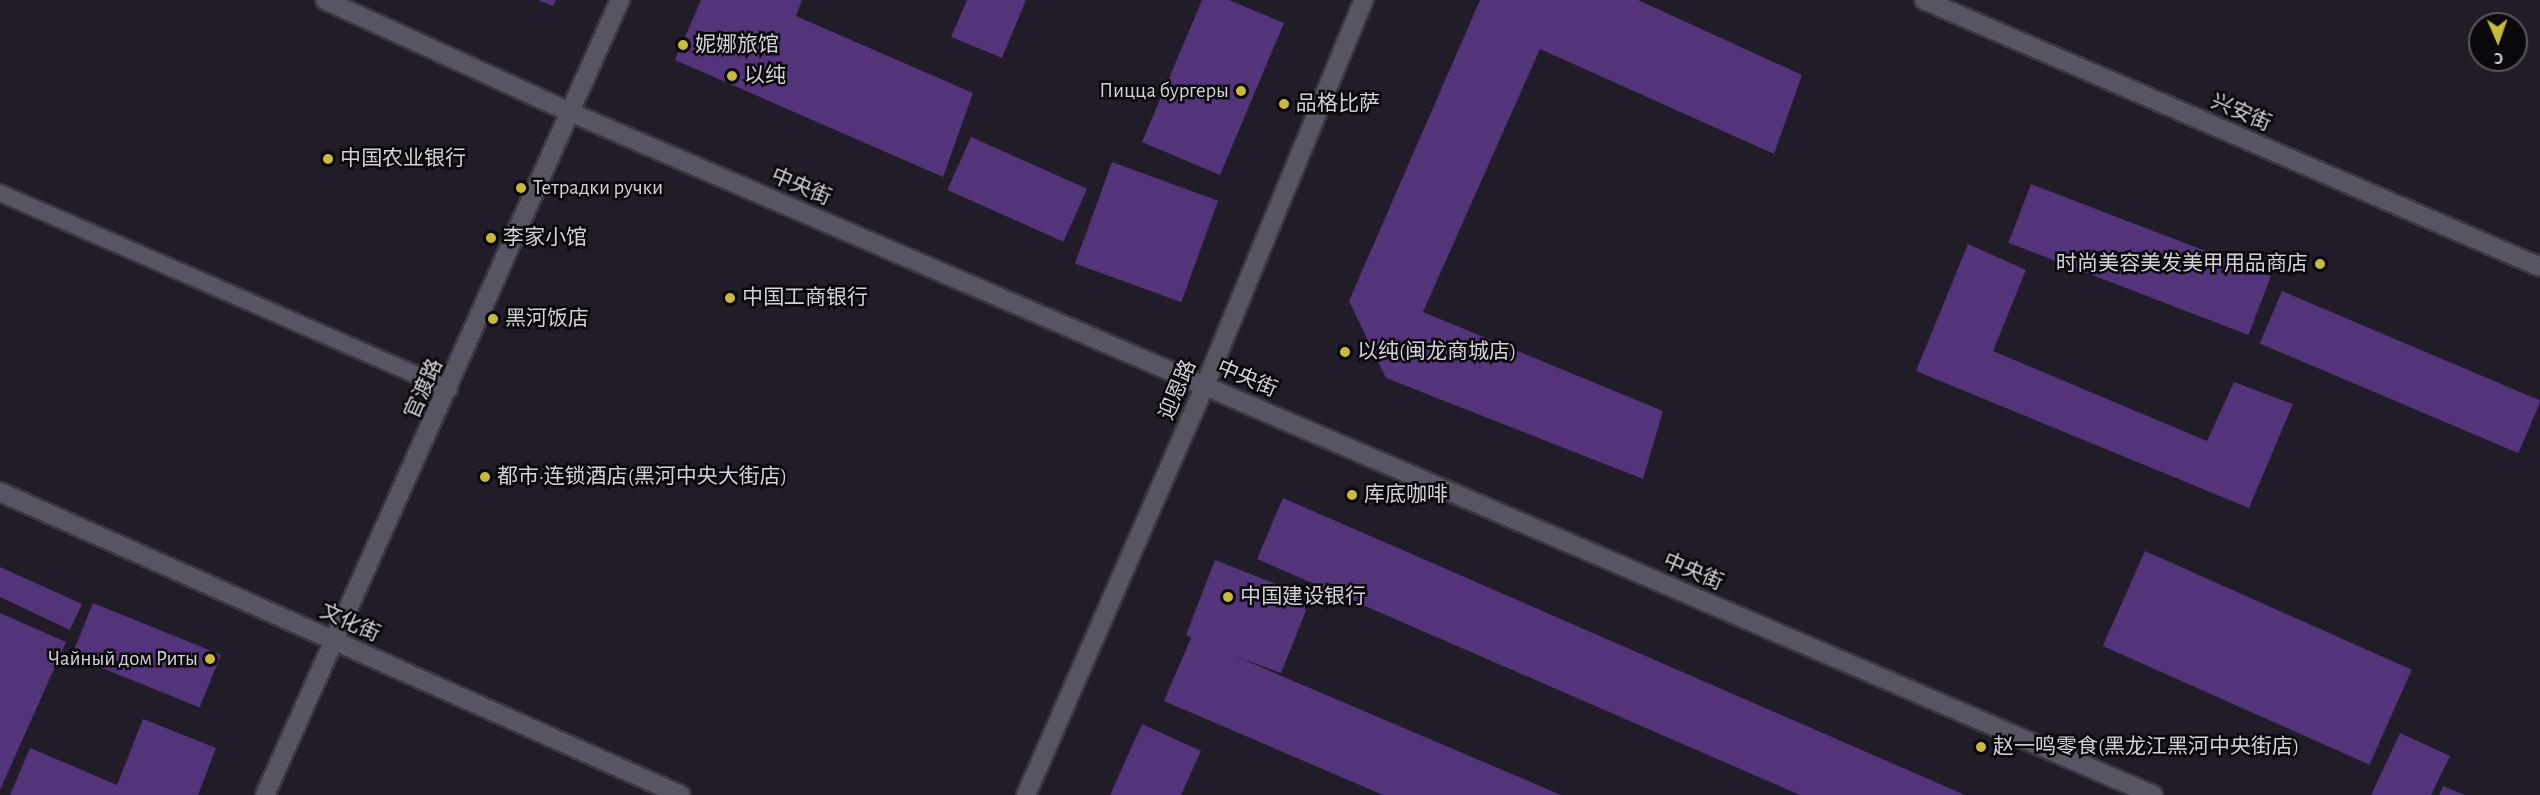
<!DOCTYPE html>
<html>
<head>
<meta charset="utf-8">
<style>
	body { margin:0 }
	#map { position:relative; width:2540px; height:795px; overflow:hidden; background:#211c27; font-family:"Alegreya Sans","Noto Sans SC",sans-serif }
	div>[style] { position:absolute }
	.building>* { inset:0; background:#533379; transform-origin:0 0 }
	.roads { filter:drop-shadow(2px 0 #3a3740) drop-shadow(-2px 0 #3a3740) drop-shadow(0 2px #3a3740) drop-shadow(0 -2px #3a3740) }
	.lane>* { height:16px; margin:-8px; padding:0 8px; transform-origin:8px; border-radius:8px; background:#595461 }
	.street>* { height:18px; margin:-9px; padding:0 9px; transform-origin:9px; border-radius:9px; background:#595461 }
	.dots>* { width:16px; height:16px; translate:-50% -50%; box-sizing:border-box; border:3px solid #0a080c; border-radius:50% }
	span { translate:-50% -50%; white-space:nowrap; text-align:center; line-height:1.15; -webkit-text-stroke:5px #0a080c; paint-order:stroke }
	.poi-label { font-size:21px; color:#d3d0d8 }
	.left { translate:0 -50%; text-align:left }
	.right { translate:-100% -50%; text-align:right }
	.street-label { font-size:21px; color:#d3d0d8 }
	.north { position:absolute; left:2468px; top:12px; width:60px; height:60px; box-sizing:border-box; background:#0a080c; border:2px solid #5a585e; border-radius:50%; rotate:178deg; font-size:16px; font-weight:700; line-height:24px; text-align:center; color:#d3d0d8 }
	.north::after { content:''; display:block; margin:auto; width:21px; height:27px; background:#caba3a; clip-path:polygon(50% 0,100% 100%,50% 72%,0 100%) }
</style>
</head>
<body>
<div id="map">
	<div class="building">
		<i style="clip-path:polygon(538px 0,556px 0,553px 6px)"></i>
		<i style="clip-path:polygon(701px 0,802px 0,796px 16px,973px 93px,943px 177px,675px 60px)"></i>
		<i style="clip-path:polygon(967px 0,1026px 0,1002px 58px,951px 37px)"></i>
		<i style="clip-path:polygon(1202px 0,1229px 0,1284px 23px,1220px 175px,1142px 142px)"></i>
		<i style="clip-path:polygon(1480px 0,1638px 0,1802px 75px,1774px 154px,1540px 49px,1423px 312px,1663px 411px,1643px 479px,1386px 378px,1349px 301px)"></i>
		<i style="left:971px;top:137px;width:127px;height:58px;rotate:24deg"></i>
		<i style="left:1112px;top:162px;width:113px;height:108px;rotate:20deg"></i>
		<i style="left:2031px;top:184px;width:257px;height:63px;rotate:21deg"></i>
		<i style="clip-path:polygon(1968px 244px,2026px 270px,1993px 351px,2207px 441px,2234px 382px,2293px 404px,2249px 508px,1916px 371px)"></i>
		<i style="left:2282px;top:291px;width:281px;height:57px;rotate:23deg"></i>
		<i style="clip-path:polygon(1283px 498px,1965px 795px,1800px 795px,1257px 559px)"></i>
		<i style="left:2145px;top:551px;width:292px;height:104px;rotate:24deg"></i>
		<i style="clip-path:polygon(1215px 560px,1311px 598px,1281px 673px,1235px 656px,1561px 795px,1383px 795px,1164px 701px,1191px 638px,1186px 635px)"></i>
		<i style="clip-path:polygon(0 567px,82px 604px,70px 630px,0 597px)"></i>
		<i style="left:93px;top:603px;width:138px;height:57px;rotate:22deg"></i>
		<i style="clip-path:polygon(0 613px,66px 642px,0 790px)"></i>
		<i style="clip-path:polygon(143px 719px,216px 748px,198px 795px,10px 795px,30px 748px,117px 785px)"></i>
		<i style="clip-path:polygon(1142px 724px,1201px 751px,1181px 795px,1110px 795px)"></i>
		<i style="clip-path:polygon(2400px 733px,2450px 756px,2431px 795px,2371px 795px)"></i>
		<i style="clip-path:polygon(2443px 786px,2465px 795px,2439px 795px)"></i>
	</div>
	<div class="roads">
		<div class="lane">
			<i style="left:0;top:193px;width:490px;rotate:23.6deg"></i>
		</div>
		<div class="street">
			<i style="left:325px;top:0;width:272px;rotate:24.6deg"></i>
			<i style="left:572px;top:113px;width:1722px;rotate:23.33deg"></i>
			<i style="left:1924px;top:0;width:671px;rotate:23.43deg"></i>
			<i style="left:0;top:492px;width:745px;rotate:23.99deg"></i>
			<i style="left:265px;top:795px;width:871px;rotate:-65.94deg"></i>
			<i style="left:1026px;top:795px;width:447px;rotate:-66.4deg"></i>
			<i style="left:1205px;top:385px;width:417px;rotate:-67.6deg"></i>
		</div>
	</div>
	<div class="dots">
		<i style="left:683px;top:45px;background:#caba3a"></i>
		<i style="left:732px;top:76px;background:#caba3a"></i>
		<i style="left:1241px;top:91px;background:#caba3a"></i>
		<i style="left:1284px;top:104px;background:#caba3a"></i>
		<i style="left:328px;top:159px;background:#caba3a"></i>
		<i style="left:521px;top:188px;background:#caba3a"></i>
		<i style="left:491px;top:238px;background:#caba3a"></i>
		<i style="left:2320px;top:264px;background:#caba3a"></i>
		<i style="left:730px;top:298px;background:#caba3a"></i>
		<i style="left:493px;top:319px;background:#caba3a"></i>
		<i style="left:1345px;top:352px;background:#caba3a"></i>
		<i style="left:485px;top:477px;background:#caba3a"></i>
		<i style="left:1352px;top:495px;background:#caba3a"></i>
		<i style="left:1228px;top:597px;background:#caba3a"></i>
		<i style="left:210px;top:659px;background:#caba3a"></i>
		<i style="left:1981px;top:747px;background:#caba3a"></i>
	</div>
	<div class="poi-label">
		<span class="left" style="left:695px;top:45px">妮娜旅馆</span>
		<span class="left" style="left:744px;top:76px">以纯</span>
		<span class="right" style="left:1229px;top:91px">Пицца бургеры</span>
		<span class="left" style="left:1296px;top:104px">品格比萨</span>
		<span class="left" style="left:340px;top:159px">中国农业银行</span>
		<span class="left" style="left:533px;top:188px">Тетрадки ручки</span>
		<span class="left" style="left:503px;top:238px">李家小馆</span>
		<span class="right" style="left:2308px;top:264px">时尚美容美发美甲用品商店</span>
		<span class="left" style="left:742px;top:298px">中国工商银行</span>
		<span class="left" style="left:505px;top:319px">黑河饭店</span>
		<span class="left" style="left:1357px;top:352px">以纯(闽龙商城店)</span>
		<span class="left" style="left:497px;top:477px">都市·连锁酒店(黑河中央大街店)</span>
		<span class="left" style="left:1364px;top:495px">库底咖啡</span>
		<span class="left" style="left:1240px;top:597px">中国建设银行</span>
		<span class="right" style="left:198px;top:659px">Чайный дом Риты</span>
		<span class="left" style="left:1993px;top:747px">赵一鸣零食(黑龙江黑河中央街店)</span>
	</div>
	<div class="street-label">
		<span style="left:2241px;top:113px;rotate:23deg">兴安街</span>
		<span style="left:801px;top:187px;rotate:23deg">中央街</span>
		<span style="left:1247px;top:379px;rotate:23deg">中央街</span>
		<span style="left:424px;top:389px;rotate:-66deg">官渡路</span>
		<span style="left:1178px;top:390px;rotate:-67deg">迎恩路</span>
		<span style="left:1693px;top:572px;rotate:23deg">中央街</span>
		<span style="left:350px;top:623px;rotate:24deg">文化街</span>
	</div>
	<div class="north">С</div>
</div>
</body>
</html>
